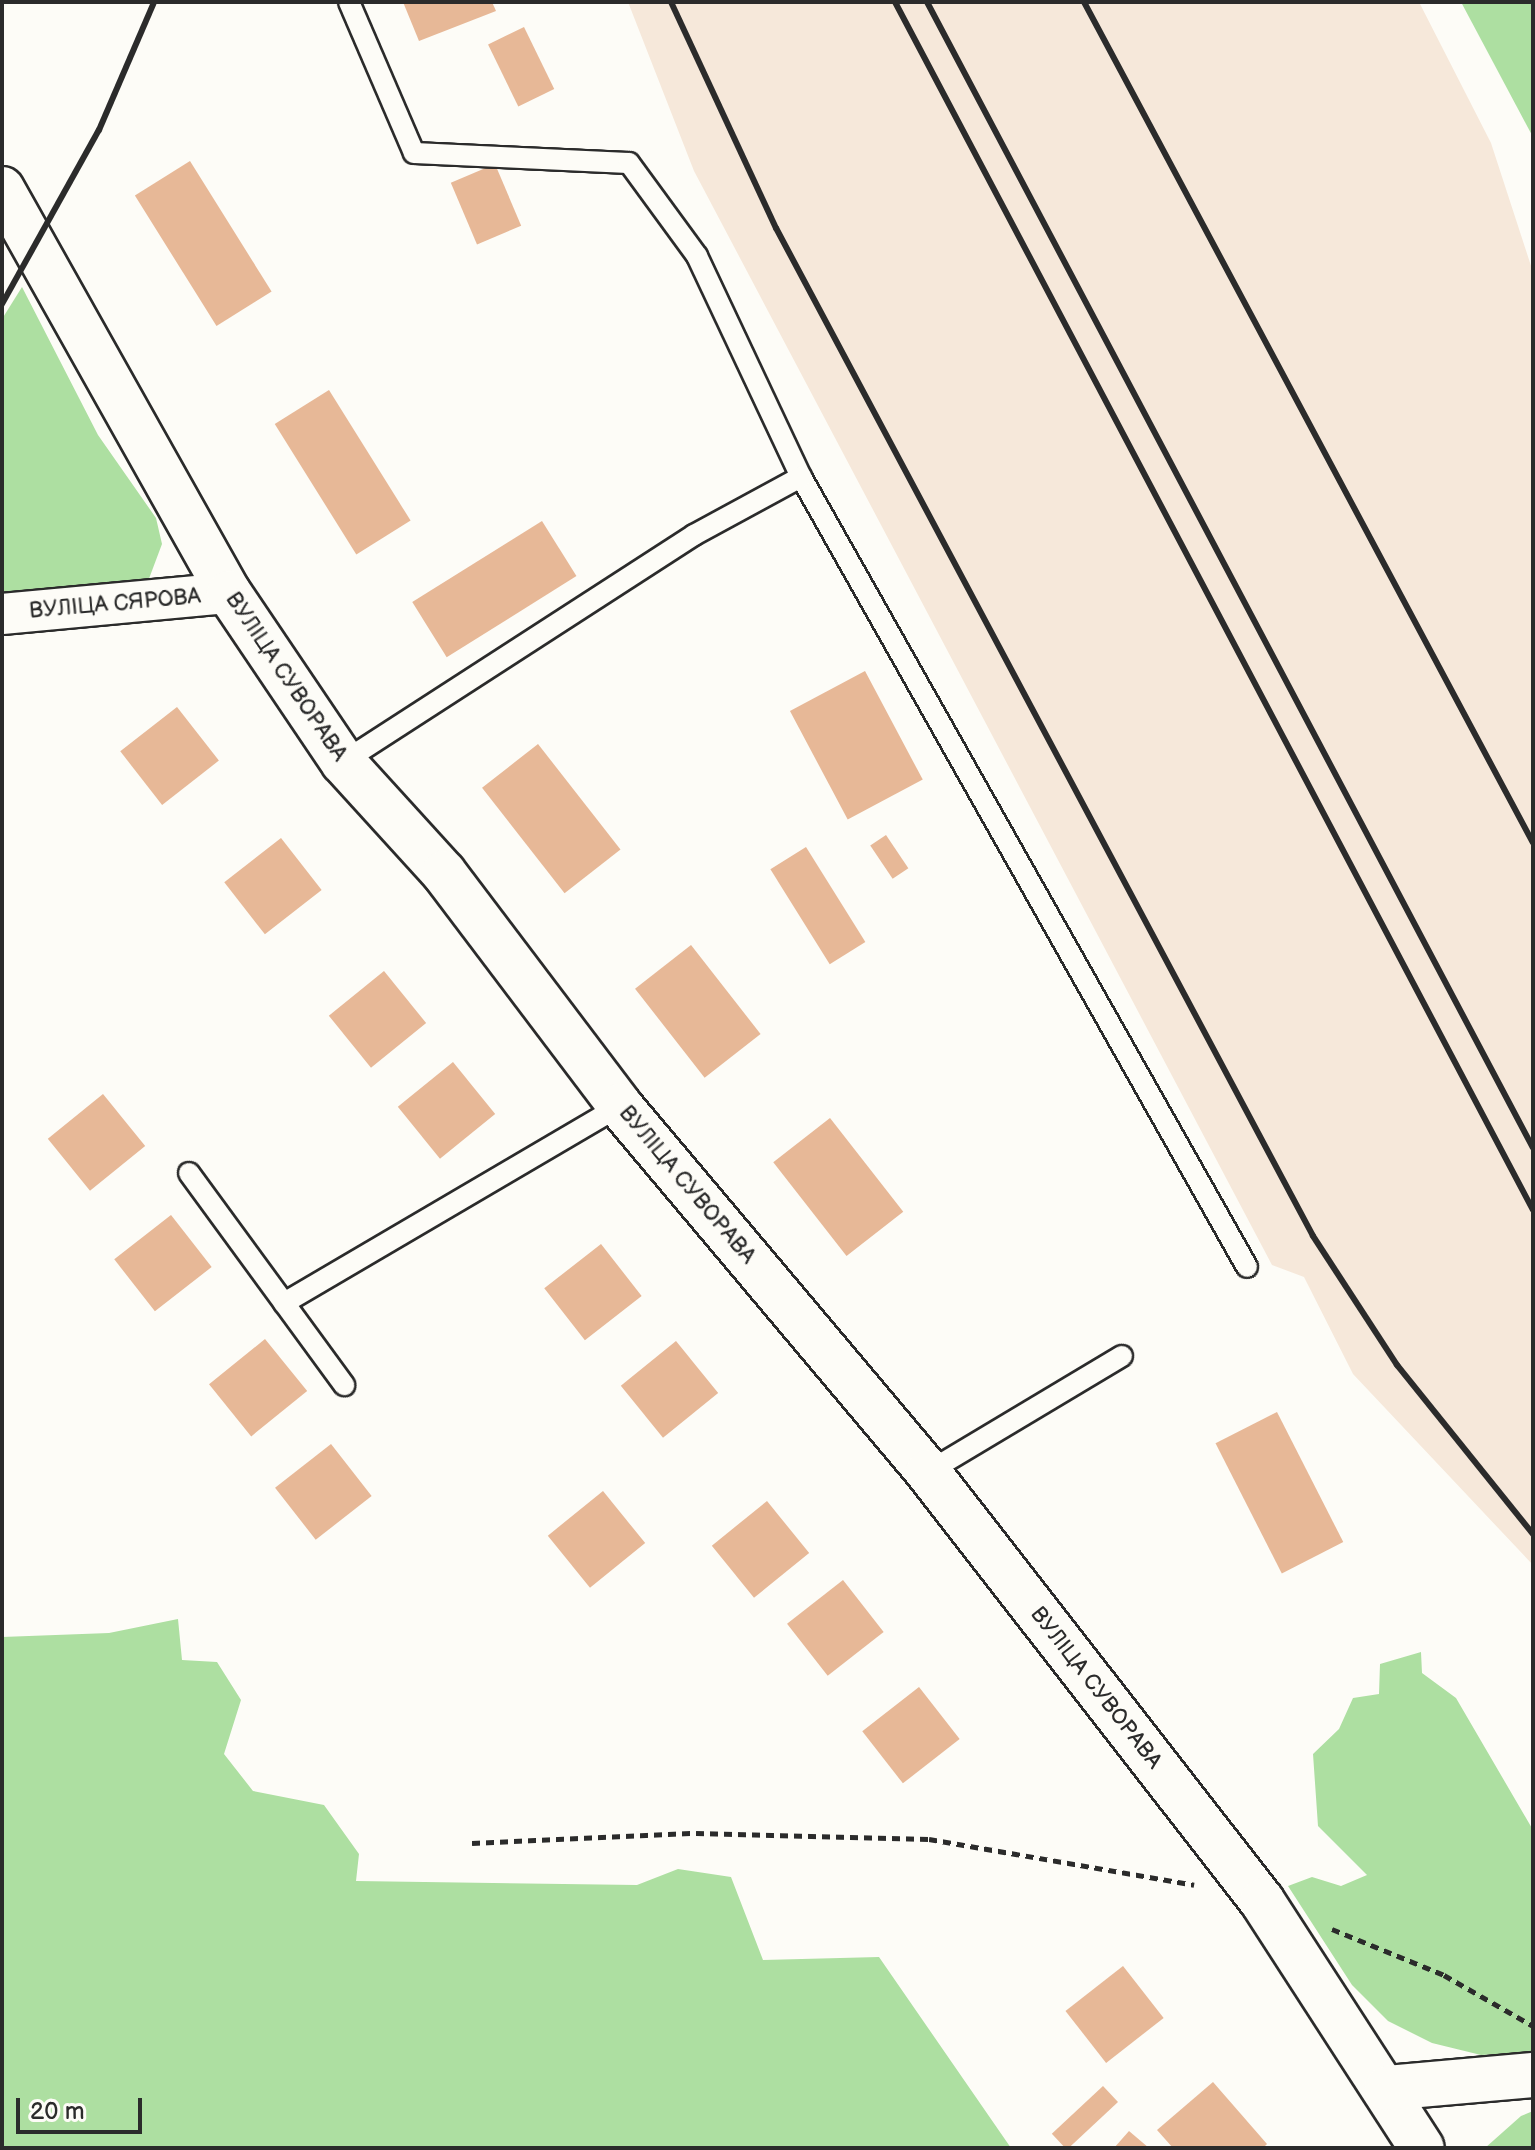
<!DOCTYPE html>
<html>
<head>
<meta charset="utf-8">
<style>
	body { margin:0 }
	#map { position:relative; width:1535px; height:2150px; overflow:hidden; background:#fdfcf7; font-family:"Balsamiq Sans",sans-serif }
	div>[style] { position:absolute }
	.built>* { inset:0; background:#f6e8da }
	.green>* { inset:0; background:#addfa1 }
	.building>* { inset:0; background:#e7b897; transform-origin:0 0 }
	.path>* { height:5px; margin-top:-2.5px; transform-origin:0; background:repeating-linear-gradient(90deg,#2b2b2b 0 8px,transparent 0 14px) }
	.roads { filter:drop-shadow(2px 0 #2b2b2b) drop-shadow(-2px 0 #2b2b2b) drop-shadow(0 2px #2b2b2b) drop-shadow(0 -2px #2b2b2b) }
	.lane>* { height:20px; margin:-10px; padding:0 10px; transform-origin:10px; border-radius:10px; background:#fdfcf7 }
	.street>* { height:40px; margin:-20px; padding:0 20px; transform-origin:20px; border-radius:20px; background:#fdfcf7 }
	.secondary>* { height:44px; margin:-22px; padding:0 22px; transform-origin:22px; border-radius:22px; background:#fdfcf7 }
	.rail>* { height:6px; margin:-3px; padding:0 3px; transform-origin:3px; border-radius:3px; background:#2b2b2b }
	span { translate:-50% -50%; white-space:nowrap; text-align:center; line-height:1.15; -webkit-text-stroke:6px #fdfcf7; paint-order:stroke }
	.street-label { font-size:22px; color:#2b2b2b }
	.frame { position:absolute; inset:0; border:4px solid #2b2b2b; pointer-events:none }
	.scale { position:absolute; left:16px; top:2098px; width:126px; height:36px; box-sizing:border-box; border:4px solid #2b2b2b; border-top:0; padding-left:10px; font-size:24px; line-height:28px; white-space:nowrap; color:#2b2b2b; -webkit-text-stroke:6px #fdfcf7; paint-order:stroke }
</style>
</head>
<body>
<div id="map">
	<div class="built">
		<i style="clip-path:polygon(628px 2px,1419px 2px,1491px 143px,1533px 272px,1533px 1565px,1353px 1374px,1304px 1277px,1272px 1265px,694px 171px)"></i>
	</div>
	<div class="green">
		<i style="clip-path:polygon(1461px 2px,1533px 2px,1533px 137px)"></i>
		<i style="clip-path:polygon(22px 287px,98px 435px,156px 518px,162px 544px,147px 584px,2px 601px,2px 319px)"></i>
		<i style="clip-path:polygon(178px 1619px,182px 1660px,217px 1662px,241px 1700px,224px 1754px,253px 1791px,324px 1805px,359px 1854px,356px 1881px,637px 1885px,678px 1869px,731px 1877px,763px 1960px,879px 1957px,1011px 2148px,2px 2148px,2px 1637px,109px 1633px)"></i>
		<i style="clip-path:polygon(1421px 1652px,1422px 1673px,1456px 1698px,1533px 1830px,1533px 2052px,1481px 2055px,1432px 2043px,1388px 2021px,1352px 1985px,1288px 1886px,1312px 1877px,1341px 1886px,1367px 1875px,1318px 1826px,1313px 1754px,1339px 1729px,1353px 1698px,1379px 1694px,1380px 1664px)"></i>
		<i style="clip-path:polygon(1533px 2111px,1533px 2148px,1485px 2148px,1521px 2116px)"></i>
	</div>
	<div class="building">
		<i style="clip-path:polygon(403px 2px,492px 2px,496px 11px,419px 41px)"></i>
		<i style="left:524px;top:27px;width:69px;height:40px;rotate:64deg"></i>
		<i style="left:190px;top:161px;width:154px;height:65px;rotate:58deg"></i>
		<i style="left:495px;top:164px;width:67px;height:48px;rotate:67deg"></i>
		<i style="left:329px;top:390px;width:154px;height:64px;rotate:58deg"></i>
		<i style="left:542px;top:521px;width:65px;height:153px;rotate:58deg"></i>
		<i style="left:865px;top:671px;width:123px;height:85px;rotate:62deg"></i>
		<i style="left:177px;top:707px;width:68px;height:72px;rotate:52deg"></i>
		<i style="left:538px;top:744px;width:134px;height:71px;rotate:52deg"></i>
		<i style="left:886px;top:835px;width:40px;height:19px;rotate:56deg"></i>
		<i style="left:281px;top:838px;width:66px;height:72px;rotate:52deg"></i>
		<i style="left:806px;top:847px;width:112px;height:42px;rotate:58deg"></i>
		<i style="left:691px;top:945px;width:113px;height:71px;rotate:52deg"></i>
		<i style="left:384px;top:971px;width:67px;height:71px;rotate:51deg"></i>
		<i style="left:453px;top:1062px;width:67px;height:71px;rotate:51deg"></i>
		<i style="left:103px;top:1094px;width:67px;height:71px;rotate:51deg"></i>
		<i style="left:830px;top:1118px;width:119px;height:72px;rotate:52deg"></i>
		<i style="left:171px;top:1215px;width:66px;height:72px;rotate:52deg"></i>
		<i style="left:601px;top:1244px;width:66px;height:72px;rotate:52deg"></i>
		<i style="left:265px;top:1339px;width:67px;height:72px;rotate:51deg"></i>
		<i style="left:676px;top:1341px;width:67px;height:71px;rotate:51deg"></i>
		<i style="left:1277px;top:1412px;width:146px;height:69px;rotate:63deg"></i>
		<i style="left:331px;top:1444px;width:66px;height:71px;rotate:52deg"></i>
		<i style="left:603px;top:1491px;width:67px;height:71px;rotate:51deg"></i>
		<i style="left:767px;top:1501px;width:67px;height:71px;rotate:51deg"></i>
		<i style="left:843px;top:1580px;width:66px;height:71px;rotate:52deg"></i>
		<i style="left:919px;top:1687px;width:66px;height:72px;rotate:52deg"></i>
		<i style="left:1123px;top:1966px;width:66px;height:73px;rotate:52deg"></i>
		<i style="clip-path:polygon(1213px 2082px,1267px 2144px,1263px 2148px,1173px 2148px,1157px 2130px)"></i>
		<i style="left:1103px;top:2086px;width:22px;height:70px;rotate:47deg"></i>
		<i style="clip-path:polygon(1129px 2131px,1149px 2148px,1114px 2148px)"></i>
	</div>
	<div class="path">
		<i style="left:472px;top:1843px;width:224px;rotate:-2.6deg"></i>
		<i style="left:696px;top:1833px;width:233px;rotate:1.5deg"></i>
		<i style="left:929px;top:1839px;width:269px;rotate:9.8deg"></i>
		<i style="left:1332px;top:1929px;width:121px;rotate:22.3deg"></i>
		<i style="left:1444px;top:1975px;width:103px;rotate:29.8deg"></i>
	</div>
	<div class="roads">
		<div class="lane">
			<i style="left:349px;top:2px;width:164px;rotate:66.7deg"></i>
			<i style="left:414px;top:153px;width:215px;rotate:2.7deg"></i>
			<i style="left:629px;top:163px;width:115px;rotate:53.8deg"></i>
			<i style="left:697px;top:256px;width:244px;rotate:64.8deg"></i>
			<i style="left:801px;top:477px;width:907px;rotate:60.55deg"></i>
			<i style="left:343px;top:762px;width:418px;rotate:-32.9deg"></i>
			<i style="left:694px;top:535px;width:122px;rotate:-28.5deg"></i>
			<i style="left:189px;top:1173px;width:263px;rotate:53.8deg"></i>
			<i style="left:284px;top:1303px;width:389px;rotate:-30.4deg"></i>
			<i style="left:928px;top:1472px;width:226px;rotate:-30.9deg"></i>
		</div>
		<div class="street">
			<i style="left:2px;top:614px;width:228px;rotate:-5.3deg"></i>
		</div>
		<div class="secondary">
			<i style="left:2px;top:189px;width:463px;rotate:60.7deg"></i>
			<i style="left:229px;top:593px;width:204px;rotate:56deg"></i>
			<i style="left:343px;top:762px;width:150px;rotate:47.7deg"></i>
			<i style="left:444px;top:873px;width:292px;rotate:52.9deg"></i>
			<i style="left:620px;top:1106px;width:478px;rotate:49.9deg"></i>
			<i style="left:928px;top:1472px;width:544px;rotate:52.1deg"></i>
			<i style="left:1262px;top:1901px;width:294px;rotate:57.1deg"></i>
			<i style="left:1387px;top:2088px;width:147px;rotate:-5.1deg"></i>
		</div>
	</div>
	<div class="rail">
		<i style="left:671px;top:2px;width:249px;rotate:65.1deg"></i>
		<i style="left:776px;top:228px;width:1142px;rotate:61.95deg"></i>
		<i style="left:1313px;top:1236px;width:154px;rotate:56.9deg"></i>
		<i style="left:1397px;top:1365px;width:217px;rotate:51.2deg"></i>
		<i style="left:895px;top:2px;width:1366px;rotate:62.16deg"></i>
		<i style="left:927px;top:2px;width:1296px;rotate:62.13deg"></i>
		<i style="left:1084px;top:2px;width:953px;rotate:61.9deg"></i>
		<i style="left:2px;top:304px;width:199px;rotate:-60.9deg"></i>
		<i style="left:99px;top:130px;width:139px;rotate:-66.7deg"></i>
	</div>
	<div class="street-label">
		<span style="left:115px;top:604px;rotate:-5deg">ВУЛІЦА СЯРОВА</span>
		<span style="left:286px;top:677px;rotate:56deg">ВУЛІЦА СУВОРАВА</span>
		<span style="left:687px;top:1185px;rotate:50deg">ВУЛІЦА СУВОРАВА</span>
		<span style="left:1096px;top:1688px;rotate:52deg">ВУЛІЦА СУВОРАВА</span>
	</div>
	<div class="frame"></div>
	<div class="scale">20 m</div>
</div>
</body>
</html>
